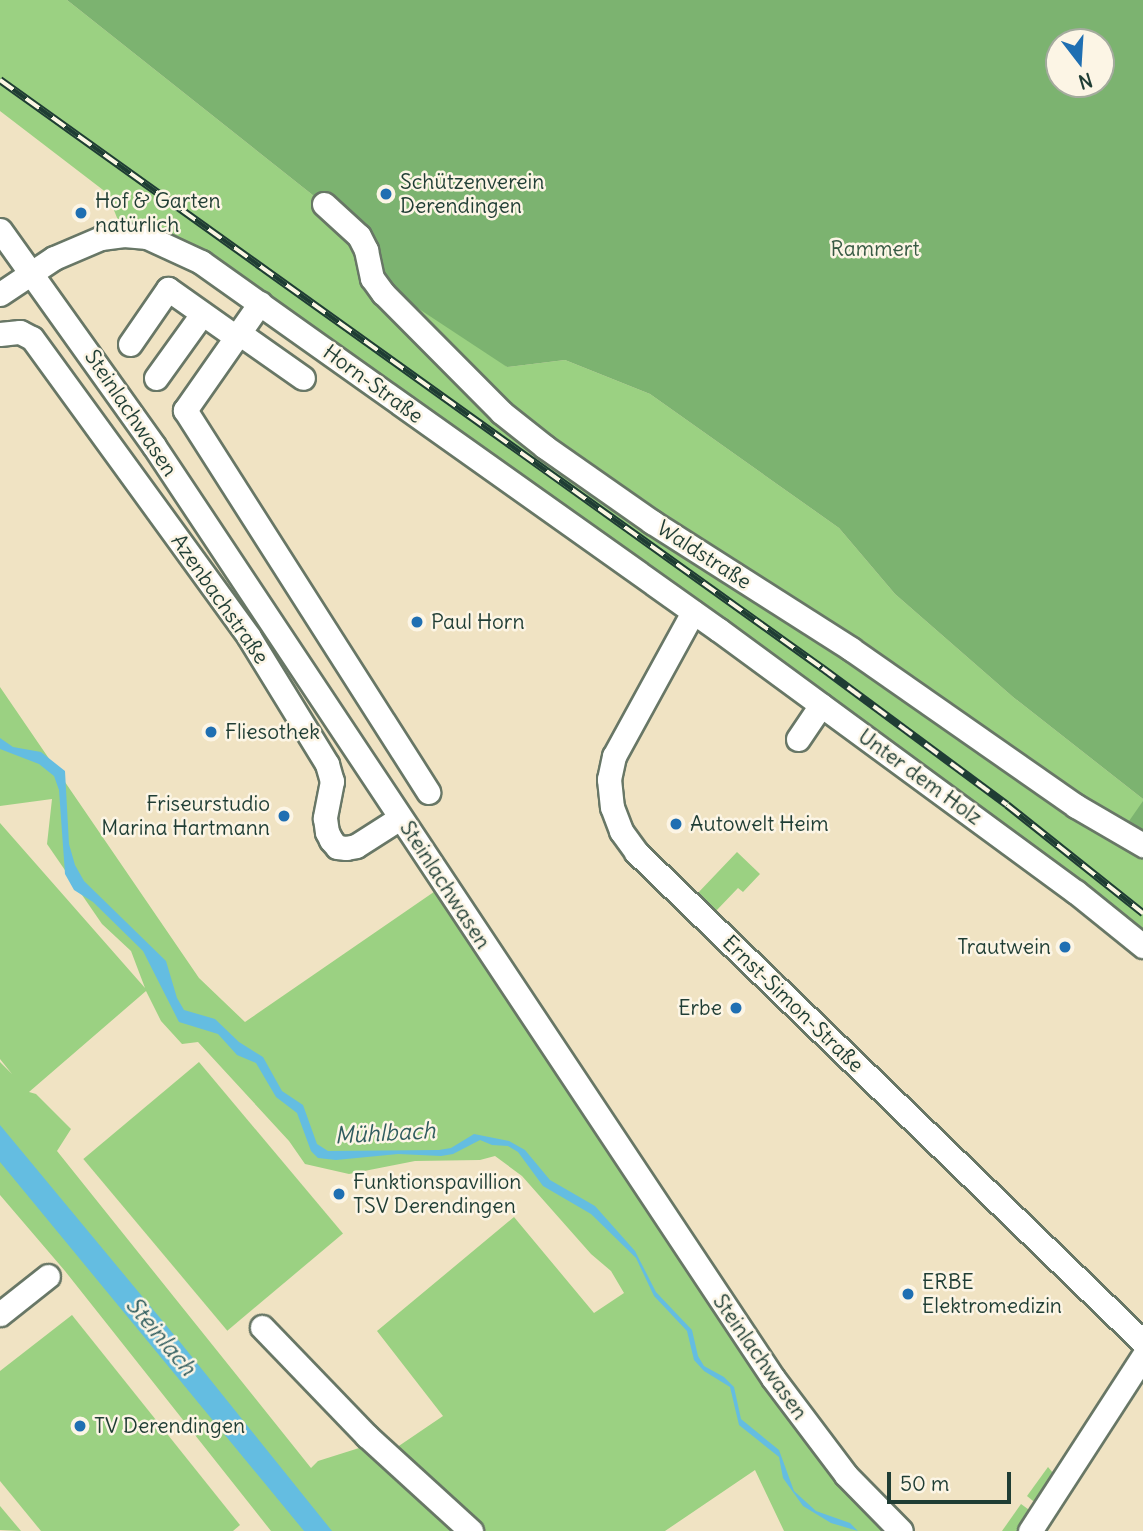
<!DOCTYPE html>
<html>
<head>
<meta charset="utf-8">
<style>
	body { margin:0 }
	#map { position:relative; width:1143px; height:1531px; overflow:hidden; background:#f0e3c3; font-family:Delius,sans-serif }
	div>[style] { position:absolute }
	.green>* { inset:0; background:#9bd182; transform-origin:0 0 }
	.forest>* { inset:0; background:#7cb370 }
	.water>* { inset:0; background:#64bde1 }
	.roads { filter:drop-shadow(2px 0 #687766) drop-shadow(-2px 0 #687766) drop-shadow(0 2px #687766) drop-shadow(0 -2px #687766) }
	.minor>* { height:23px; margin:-11.5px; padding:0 11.5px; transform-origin:11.5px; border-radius:11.5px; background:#fff }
	.rail>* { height:8px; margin-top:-4px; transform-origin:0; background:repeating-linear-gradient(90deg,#fcf5e5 0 16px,#1f3d34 0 32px); box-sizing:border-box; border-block:2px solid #1f3d34 }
	.dots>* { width:19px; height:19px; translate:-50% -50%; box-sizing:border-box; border:4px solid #fcf5e5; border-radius:50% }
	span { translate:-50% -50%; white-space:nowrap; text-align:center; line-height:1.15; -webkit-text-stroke:5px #fcf5e5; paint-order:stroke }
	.poi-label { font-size:21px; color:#1f3d34 }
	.left { translate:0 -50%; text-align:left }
	.right { translate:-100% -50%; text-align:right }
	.park-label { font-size:21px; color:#385b44 }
	.street-label { font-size:21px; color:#1f3d34 }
	.water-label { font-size:23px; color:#305d5f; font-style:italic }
	.north { position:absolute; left:1045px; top:28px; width:70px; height:70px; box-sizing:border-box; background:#fcf5e5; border:2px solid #a4ab9e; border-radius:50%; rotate:163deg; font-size:19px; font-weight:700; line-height:28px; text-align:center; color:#1f3d34 }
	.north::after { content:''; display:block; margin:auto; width:24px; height:32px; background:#1f6fb2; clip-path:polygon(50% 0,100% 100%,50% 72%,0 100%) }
	.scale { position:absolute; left:887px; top:1472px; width:124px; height:32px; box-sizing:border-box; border:4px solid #1f3d34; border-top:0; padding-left:9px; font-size:21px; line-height:24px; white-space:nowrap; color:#1f3d34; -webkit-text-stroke:5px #fcf5e5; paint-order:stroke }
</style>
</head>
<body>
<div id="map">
	<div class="green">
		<i style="clip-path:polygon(0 0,67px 0,324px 204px,507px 367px,565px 360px,650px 394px,839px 528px,895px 594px,1013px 697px,1143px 799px,1143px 946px,201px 262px,124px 235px,107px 193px,0 111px)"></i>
		<i style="clip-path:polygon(evenodd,0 687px,199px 978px,245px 1022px,444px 885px,709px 1284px,901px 1531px,784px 1531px,755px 1470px,665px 1531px,271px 1531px,65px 1271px,0 1195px,0 1062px,12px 1074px,0 1059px,0 823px,145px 988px,131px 951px,102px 924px,47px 844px,52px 799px,0 806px,0 687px,146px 991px,161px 1021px,182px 1044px,198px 1042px,289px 1141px,305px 1164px,349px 1174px,415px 1161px,480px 1160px,495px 1156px,522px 1176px,591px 1254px,611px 1271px,624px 1293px,594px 1313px,514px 1217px,377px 1331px,443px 1416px,387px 1454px,375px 1443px,318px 1461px,311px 1468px,57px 1151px,71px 1129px,36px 1094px,29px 1092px,146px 991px)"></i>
		<i style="clip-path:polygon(737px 852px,760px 874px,743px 892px,738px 888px,715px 912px,696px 895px)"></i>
		<i style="left:199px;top:1062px;width:224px;height:151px;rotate:50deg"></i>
		<i style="clip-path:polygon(72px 1315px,240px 1525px,233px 1531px,41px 1531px,0 1481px,0 1371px)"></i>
		<i style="clip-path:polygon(1048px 1467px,1054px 1474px,1038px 1505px,1027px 1496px)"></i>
		<i style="clip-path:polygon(1021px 1504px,1032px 1512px,1018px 1531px,1002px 1531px)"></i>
		<i style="clip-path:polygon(0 1506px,21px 1531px,0 1530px)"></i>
	</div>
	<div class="forest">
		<i style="clip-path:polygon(evenodd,67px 0,1143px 0,1143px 799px,1013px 697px,895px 594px,839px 528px,650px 394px,565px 360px,507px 367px,372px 278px,369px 262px,324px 204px,67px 0,1059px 42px,1101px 42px,1101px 84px,1059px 84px,1059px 42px)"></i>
		<i style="clip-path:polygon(1143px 801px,1143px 845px,1120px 834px)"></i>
	</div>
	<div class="water">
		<i style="clip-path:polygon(0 738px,13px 747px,41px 752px,65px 771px,69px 844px,75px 865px,84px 881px,166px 961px,177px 998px,184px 1010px,215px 1019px,239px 1042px,263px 1057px,282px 1091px,303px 1105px,317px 1144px,328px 1151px,439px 1150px,451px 1148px,474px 1134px,509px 1141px,525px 1150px,550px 1180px,595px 1206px,635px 1251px,656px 1292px,692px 1330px,698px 1356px,704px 1366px,724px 1377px,734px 1387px,741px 1419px,779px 1450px,794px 1491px,816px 1511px,850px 1523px,858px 1531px,831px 1523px,803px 1506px,783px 1478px,779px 1457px,739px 1425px,730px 1387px,704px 1371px,694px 1360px,687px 1331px,654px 1296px,636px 1258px,591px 1214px,543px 1186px,518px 1152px,508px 1146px,492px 1145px,480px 1140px,453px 1154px,441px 1156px,398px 1154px,336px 1160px,318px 1158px,311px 1151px,297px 1113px,276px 1097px,256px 1063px,237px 1055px,218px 1034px,179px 1022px,143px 951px,93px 902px,74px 890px,65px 874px,59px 790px,54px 776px,39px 764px,0 749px)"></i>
		<i style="clip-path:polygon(0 1125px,180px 1342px,332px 1531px,304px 1531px,0 1162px)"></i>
	</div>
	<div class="roads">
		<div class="minor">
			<i style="left:324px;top:204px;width:47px;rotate:42.4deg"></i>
			<i style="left:359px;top:236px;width:16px;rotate:63deg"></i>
			<i style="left:366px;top:250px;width:29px;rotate:78deg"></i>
			<i style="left:372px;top:278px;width:19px;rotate:54deg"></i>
			<i style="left:383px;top:293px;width:168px;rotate:45.2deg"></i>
			<i style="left:501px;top:412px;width:56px;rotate:38.5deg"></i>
			<i style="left:545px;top:447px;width:131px;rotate:35deg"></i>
			<i style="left:652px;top:522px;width:236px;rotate:32.5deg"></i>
			<i style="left:851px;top:649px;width:274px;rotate:34.9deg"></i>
			<i style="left:1076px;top:806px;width:78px;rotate:30.2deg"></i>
			<i style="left:0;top:230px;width:265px;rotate:54.5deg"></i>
			<i style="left:154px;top:446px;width:1119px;rotate:56.41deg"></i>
			<i style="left:773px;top:1378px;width:121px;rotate:53deg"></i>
			<i style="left:846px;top:1475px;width:78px;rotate:45.5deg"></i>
			<i style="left:0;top:294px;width:65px;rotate:-33.7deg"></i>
			<i style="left:54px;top:258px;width:51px;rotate:-23.1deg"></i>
			<i style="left:101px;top:238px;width:23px;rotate:-7deg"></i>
			<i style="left:124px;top:235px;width:23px;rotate:5deg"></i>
			<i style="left:147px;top:237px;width:60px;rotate:24.8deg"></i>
			<i style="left:201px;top:262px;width:635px;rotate:35.39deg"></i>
			<i style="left:719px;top:630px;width:443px;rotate:36.3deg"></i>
			<i style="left:1076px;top:892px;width:86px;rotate:38.9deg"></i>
			<i style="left:260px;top:303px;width:131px;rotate:125deg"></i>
			<i style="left:185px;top:410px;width:453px;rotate:57.5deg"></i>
			<i style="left:239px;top:333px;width:78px;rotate:35.1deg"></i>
			<i style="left:0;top:334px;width:20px;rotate:-6deg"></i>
			<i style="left:20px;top:332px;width:13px;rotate:27deg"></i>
			<i style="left:32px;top:338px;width:369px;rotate:54deg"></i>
			<i style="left:249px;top:637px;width:149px;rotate:58.4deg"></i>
			<i style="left:327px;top:764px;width:18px;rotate:74deg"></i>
			<i style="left:332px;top:781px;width:38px;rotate:101deg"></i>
			<i style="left:325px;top:818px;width:14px;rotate:82deg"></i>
			<i style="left:327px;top:832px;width:9px;rotate:63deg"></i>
			<i style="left:331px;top:840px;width:9px;rotate:49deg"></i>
			<i style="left:337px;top:847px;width:9px;rotate:6deg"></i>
			<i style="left:346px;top:848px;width:10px;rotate:-11deg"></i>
			<i style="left:356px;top:846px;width:52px;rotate:-32.5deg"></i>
			<i style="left:130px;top:344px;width:67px;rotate:-55.4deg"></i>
			<i style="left:168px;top:289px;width:83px;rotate:35.2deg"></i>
			<i style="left:156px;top:378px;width:79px;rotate:-54.3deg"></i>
			<i style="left:693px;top:612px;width:164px;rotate:118.7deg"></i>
			<i style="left:614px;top:756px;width:24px;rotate:102deg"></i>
			<i style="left:609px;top:779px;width:28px;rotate:84deg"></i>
			<i style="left:612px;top:807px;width:26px;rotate:69deg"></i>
			<i style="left:621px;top:831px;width:26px;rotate:54deg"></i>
			<i style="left:636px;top:852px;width:705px;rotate:44.02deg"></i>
			<i style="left:798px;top:739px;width:41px;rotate:-55.9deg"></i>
			<i style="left:0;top:1314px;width:61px;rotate:-38.4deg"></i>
			<i style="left:262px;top:1327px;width:151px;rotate:46.1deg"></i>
			<i style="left:367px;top:1436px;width:141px;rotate:42.4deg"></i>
			<i style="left:1030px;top:1531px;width:208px;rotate:-57.1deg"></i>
		</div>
	</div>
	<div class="rail">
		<i style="left:0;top:80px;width:1011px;rotate:35.58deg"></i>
		<i style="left:822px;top:668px;width:230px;rotate:36.5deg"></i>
		<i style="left:1007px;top:805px;width:174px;rotate:38.5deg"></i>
	</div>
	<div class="dots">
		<i style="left:386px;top:194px;background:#1f6fb2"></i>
		<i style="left:81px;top:213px;background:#1f6fb2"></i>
		<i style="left:417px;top:622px;background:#1f6fb2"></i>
		<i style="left:211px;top:732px;background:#1f6fb2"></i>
		<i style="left:284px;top:816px;background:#1f6fb2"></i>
		<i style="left:676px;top:824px;background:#1f6fb2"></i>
		<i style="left:1065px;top:947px;background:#1f6fb2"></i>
		<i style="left:736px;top:1008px;background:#1f6fb2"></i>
		<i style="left:339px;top:1194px;background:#1f6fb2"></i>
		<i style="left:908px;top:1294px;background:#1f6fb2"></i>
		<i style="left:80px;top:1426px;background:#1f6fb2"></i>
	</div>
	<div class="poi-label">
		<span class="left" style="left:400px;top:194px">Schützenverein<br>Derendingen</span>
		<span class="left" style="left:95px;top:213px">Hof &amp; Garten<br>natürlich</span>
		<span class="left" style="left:431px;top:622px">Paul Horn</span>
		<span class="left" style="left:225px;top:732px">Fliesothek</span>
		<span class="right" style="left:270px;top:816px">Friseurstudio<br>Marina Hartmann</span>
		<span class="left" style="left:690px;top:824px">Autowelt Heim</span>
		<span class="right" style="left:1051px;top:947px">Trautwein</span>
		<span class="right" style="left:722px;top:1008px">Erbe</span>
		<span class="left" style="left:353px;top:1194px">Funktionspavillion<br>TSV Derendingen</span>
		<span class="left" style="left:922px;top:1294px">ERBE<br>Elektromedizin</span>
		<span class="left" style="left:94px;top:1426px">TV Derendingen</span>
	</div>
	<div class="park-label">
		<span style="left:875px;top:249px">Rammert</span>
	</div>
	<div class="street-label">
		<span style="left:373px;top:384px;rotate:36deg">Horn-Straße</span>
		<span style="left:131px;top:413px;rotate:56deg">Steinlachwasen</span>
		<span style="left:704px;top:555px;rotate:33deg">Waldstraße</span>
		<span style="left:220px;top:599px;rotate:55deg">Azenbachstraße</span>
		<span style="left:920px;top:777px;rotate:36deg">Unter dem Holz</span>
		<span style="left:445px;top:885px;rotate:57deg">Steinlachwasen</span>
		<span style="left:793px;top:1004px;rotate:44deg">Ernst-Simon-Straße</span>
		<span style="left:760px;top:1357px;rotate:55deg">Steinlachwasen</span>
	</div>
	<div class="water-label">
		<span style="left:385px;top:1133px;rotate:-3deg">Mühlbach</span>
		<span style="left:161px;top:1336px;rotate:50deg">Steinlach</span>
	</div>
	<div class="north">N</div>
	<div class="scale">50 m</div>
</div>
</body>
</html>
